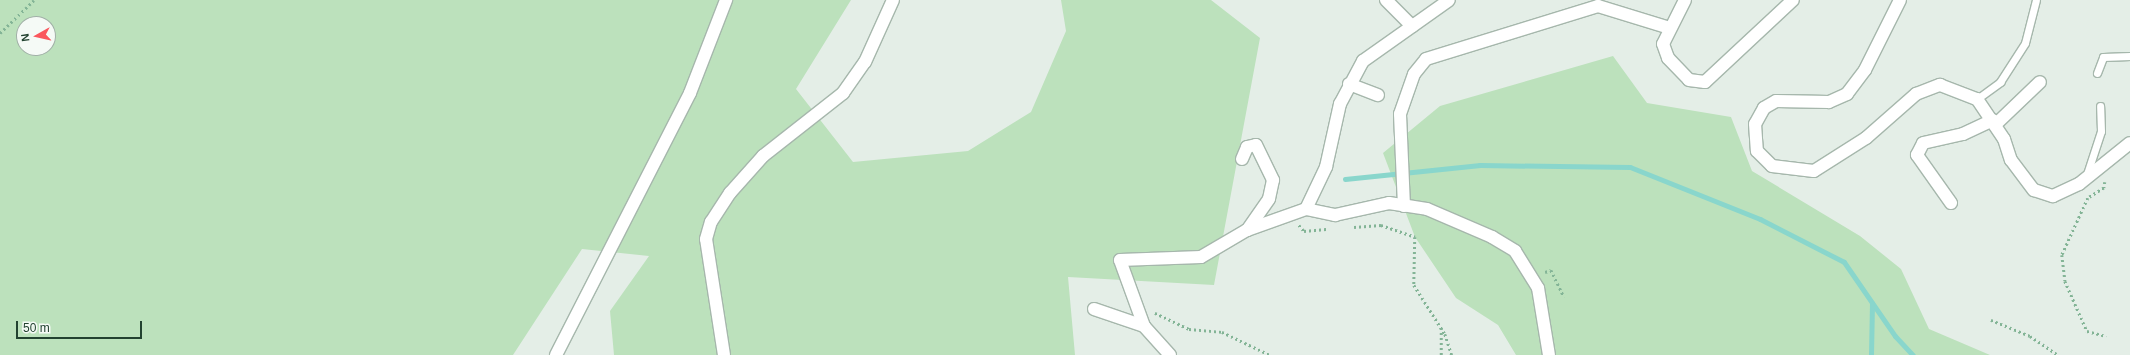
<!DOCTYPE html>
<html>
<head>
<meta charset="utf-8">
<style>
	body { margin:0 }
	#map { position:relative; width:2130px; height:355px; overflow:hidden; background:#e4eee7; font-family:Helvetica,sans-serif }
	div>[style] { position:absolute }
	.green>* { inset:0; background:#bce1bc }
	.stream>* { height:5px; margin:-2.5px; padding:0 2.5px; transform-origin:2.5px; border-radius:2.5px; background:#89d6cc }
	.path>* { height:2.5px; margin-top:-1.25px; transform-origin:0; background:repeating-linear-gradient(90deg,#83b496 0 2px,transparent 0 5px) }
	.roads { filter:drop-shadow(1px 0 #a6b7ac) drop-shadow(-1px 0 #a6b7ac) drop-shadow(0 1px #a6b7ac) drop-shadow(0 -1px #a6b7ac) }
	.lane>* { height:7px; margin:-3.5px; padding:0 3.5px; transform-origin:3.5px; border-radius:3.5px; background:#fff }
	.street>* { height:12px; margin:-6px; padding:0 6px; transform-origin:6px; border-radius:6px; background:#fff }
	.secondary>* { height:12px; margin:-6px; padding:0 6px; transform-origin:6px; border-radius:6px; background:#fff }
	span { translate:-50% -50%; white-space:nowrap; text-align:center; line-height:1.15; -webkit-text-stroke:3.5px #f5faf6; paint-order:stroke }
	.north { position:absolute; left:16px; top:16px; width:40px; height:40px; box-sizing:border-box; background:#f5faf6; border:1px solid #a1b0a7; border-radius:50%; rotate:262deg; font-size:11px; font-weight:700; line-height:16px; text-align:center; color:#224230 }
	.north::after { content:''; display:block; margin:auto; width:14px; height:18px; background:#fa575d; clip-path:polygon(50% 0,100% 100%,50% 72%,0 100%) }
	.scale { position:absolute; left:16px; top:321px; width:126px; height:18px; box-sizing:border-box; border:2px solid #224230; border-top:0; padding-left:5px; font-size:12px; line-height:14px; white-space:nowrap; color:#224230; -webkit-text-stroke:3px #f5faf6; paint-order:stroke }
</style>
</head>
<body>
<div id="map">
	<div class="green">
		<i style="clip-path:polygon(evenodd,0 0,851px 0,796px 89px,853px 162px,968px 151px,1031px 112px,1066px 31px,1061px 0,1211px 0,1260px 38px,1214px 285px,1068px 277px,1075px 355px,614px 355px,610px 311px,649px 256px,582px 249px,513px 355px,0 355px,0 0,24px 24px,48px 24px,48px 48px,24px 48px,24px 24px)"></i>
		<i style="clip-path:polygon(1613px 56px,1647px 103px,1731px 117px,1752px 171px,1860px 236px,1901px 269px,1929px 329px,1990px 355px,1516px 355px,1498px 325px,1456px 298px,1415px 237px,1383px 153px,1440px 106px)"></i>
	</div>
	<div class="stream">
		<i style="left:1345px;top:179px;width:136px;rotate:-5.9deg"></i>
		<i style="left:1480px;top:165px;width:150px;rotate:0.8deg"></i>
		<i style="left:1630px;top:167px;width:140px;rotate:21.8deg"></i>
		<i style="left:1760px;top:219px;width:94px;rotate:27.1deg"></i>
		<i style="left:1844px;top:262px;width:90px;rotate:55.4deg"></i>
		<i style="left:1895px;top:336px;width:26px;rotate:47deg"></i>
		<i style="left:1871px;top:355px;width:52px;rotate:-88.9deg"></i>
	</div>
	<div class="path">
		<i style="left:0;top:33px;width:47px;rotate:-44.1deg"></i>
		<i style="left:2105px;top:182px;width:6px;rotate:99deg"></i>
		<i style="left:2104px;top:188px;width:19px;rotate:148deg"></i>
		<i style="left:2088px;top:198px;width:63px;rotate:114.5deg"></i>
		<i style="left:2062px;top:255px;width:26px;rotate:83deg"></i>
		<i style="left:2065px;top:281px;width:55px;rotate:66.3deg"></i>
		<i style="left:2087px;top:331px;width:20px;rotate:15deg"></i>
		<i style="left:1299px;top:225px;width:8px;rotate:50deg"></i>
		<i style="left:1304px;top:231px;width:25px;rotate:-5deg"></i>
		<i style="left:1354px;top:227px;width:27px;rotate:-4deg"></i>
		<i style="left:1381px;top:225px;width:36px;rotate:19deg"></i>
		<i style="left:1415px;top:237px;width:48px;rotate:91.2deg"></i>
		<i style="left:1414px;top:285px;width:58px;rotate:57.7deg"></i>
		<i style="left:1445px;top:334px;width:22px;rotate:72deg"></i>
		<i style="left:1545px;top:272px;width:6px;rotate:-18deg"></i>
		<i style="left:1551px;top:270px;width:30px;rotate:64deg"></i>
		<i style="left:1155px;top:313px;width:38px;rotate:25deg"></i>
		<i style="left:1189px;top:329px;width:33px;rotate:5deg"></i>
		<i style="left:1222px;top:332px;width:53px;rotate:25.6deg"></i>
		<i style="left:1991px;top:320px;width:42px;rotate:22.3deg"></i>
		<i style="left:2030px;top:336px;width:34px;rotate:34deg"></i>
		<i style="left:1441px;top:355px;width:28px;rotate:-90deg"></i>
	</div>
	<div class="roads">
		<div class="lane">
			<i style="left:2097px;top:73px;width:17px;rotate:-69deg"></i>
			<i style="left:2103px;top:57px;width:27px;rotate:-2deg"></i>
			<i style="left:1977px;top:99px;width:29px;rotate:-36deg"></i>
			<i style="left:2000px;top:82px;width:46px;rotate:-57.3deg"></i>
			<i style="left:2025px;top:43px;width:44px;rotate:-75.7deg"></i>
			<i style="left:2086px;top:177px;width:48px;rotate:-71.9deg"></i>
			<i style="left:2101px;top:131px;width:25px;rotate:-92deg"></i>
		</div>
		<div class="street">
			<i style="left:1386px;top:0;width:37px;rotate:45deg"></i>
			<i style="left:1685px;top:0;width:49px;rotate:116.6deg"></i>
			<i style="left:1663px;top:44px;width:15px;rotate:70deg"></i>
			<i style="left:1668px;top:58px;width:30px;rotate:46deg"></i>
			<i style="left:1689px;top:80px;width:16px;rotate:7deg"></i>
			<i style="left:1705px;top:82px;width:120px;rotate:-43deg"></i>
			<i style="left:1900px;top:0;width:78px;rotate:116.6deg"></i>
			<i style="left:1865px;top:70px;width:30px;rotate:127deg"></i>
			<i style="left:1847px;top:94px;width:20px;rotate:156deg"></i>
			<i style="left:1829px;top:102px;width:53px;rotate:-178.9deg"></i>
			<i style="left:1776px;top:101px;width:14px;rotate:150deg"></i>
			<i style="left:1764px;top:108px;width:18px;rotate:119deg"></i>
			<i style="left:1755px;top:124px;width:27px;rotate:86deg"></i>
			<i style="left:1757px;top:151px;width:21px;rotate:45deg"></i>
			<i style="left:1772px;top:166px;width:42px;rotate:6.8deg"></i>
			<i style="left:1814px;top:171px;width:62px;rotate:-32.4deg"></i>
			<i style="left:1866px;top:138px;width:67px;rotate:-41.3deg"></i>
			<i style="left:1916px;top:94px;width:26px;rotate:-21deg"></i>
			<i style="left:1940px;top:85px;width:40px;rotate:21deg"></i>
			<i style="left:1977px;top:99px;width:48px;rotate:56deg"></i>
			<i style="left:2004px;top:139px;width:22px;rotate:72deg"></i>
			<i style="left:2011px;top:160px;width:38px;rotate:53deg"></i>
			<i style="left:2034px;top:190px;width:20px;rotate:18deg"></i>
			<i style="left:2053px;top:196px;width:29px;rotate:-25deg"></i>
			<i style="left:2079px;top:184px;width:65px;rotate:-38.8deg"></i>
			<i style="left:1349px;top:84px;width:31px;rotate:21deg"></i>
			<i style="left:1995px;top:125px;width:62px;rotate:-43.7deg"></i>
			<i style="left:1242px;top:159px;width:13px;rotate:-67deg"></i>
			<i style="left:1247px;top:147px;width:9px;rotate:-13deg"></i>
			<i style="left:1256px;top:145px;width:39px;rotate:64deg"></i>
			<i style="left:1273px;top:180px;width:19px;rotate:102deg"></i>
			<i style="left:1269px;top:199px;width:38px;rotate:125deg"></i>
			<i style="left:1951px;top:203px;width:59px;rotate:-125.3deg"></i>
			<i style="left:1917px;top:155px;width:13px;rotate:-63deg"></i>
			<i style="left:1923px;top:143px;width:41px;rotate:-12.7deg"></i>
			<i style="left:1963px;top:134px;width:33px;rotate:-25deg"></i>
			<i style="left:1404px;top:206px;width:92px;rotate:-92.5deg"></i>
			<i style="left:1400px;top:114px;width:42px;rotate:-70.7deg"></i>
			<i style="left:1414px;top:74px;width:19px;rotate:-51deg"></i>
			<i style="left:1426px;top:59px;width:180px;rotate:-17.1deg"></i>
			<i style="left:1598px;top:6px;width:75px;rotate:17deg"></i>
			<i style="left:1306px;top:209px;width:47px;rotate:-64.5deg"></i>
			<i style="left:1326px;top:167px;width:65px;rotate:-77.5deg"></i>
			<i style="left:1340px;top:104px;width:49px;rotate:-61.9deg"></i>
			<i style="left:1363px;top:61px;width:105px;rotate:-35.3deg"></i>
			<i style="left:1094px;top:309px;width:53px;rotate:18.8deg"></i>
			<i style="left:724px;top:355px;width:117px;rotate:-98.8deg"></i>
			<i style="left:706px;top:239px;width:18px;rotate:-74deg"></i>
			<i style="left:711px;top:222px;width:35px;rotate:-57deg"></i>
			<i style="left:730px;top:193px;width:50px;rotate:-48.3deg"></i>
			<i style="left:763px;top:156px;width:102px;rotate:-38.2deg"></i>
			<i style="left:843px;top:93px;width:38px;rotate:-55deg"></i>
			<i style="left:865px;top:62px;width:68px;rotate:-65.7deg"></i>
			<i style="left:1170px;top:355px;width:39px;rotate:-132deg"></i>
			<i style="left:1144px;top:326px;width:70px;rotate:-110deg"></i>
			<i style="left:1120px;top:260px;width:81px;rotate:-2.1deg"></i>
			<i style="left:1201px;top:257px;width:53px;rotate:-30.4deg"></i>
			<i style="left:1247px;top:230px;width:63px;rotate:-19.6deg"></i>
			<i style="left:1306px;top:209px;width:30px;rotate:12deg"></i>
			<i style="left:1335px;top:215px;width:55px;rotate:-12.5deg"></i>
			<i style="left:1389px;top:203px;width:38px;rotate:9deg"></i>
			<i style="left:1427px;top:209px;width:71px;rotate:23.3deg"></i>
			<i style="left:1492px;top:237px;width:27px;rotate:31deg"></i>
			<i style="left:1515px;top:251px;width:44px;rotate:58.1deg"></i>
			<i style="left:1538px;top:288px;width:68px;rotate:80.7deg"></i>
		</div>
		<div class="secondary">
			<i style="left:556px;top:355px;width:294px;rotate:-62.9deg"></i>
			<i style="left:690px;top:93px;width:100px;rotate:-68.8deg"></i>
		</div>
	</div>
	<div class="north">N</div>
	<div class="scale">50 m</div>
</div>
</body>
</html>
